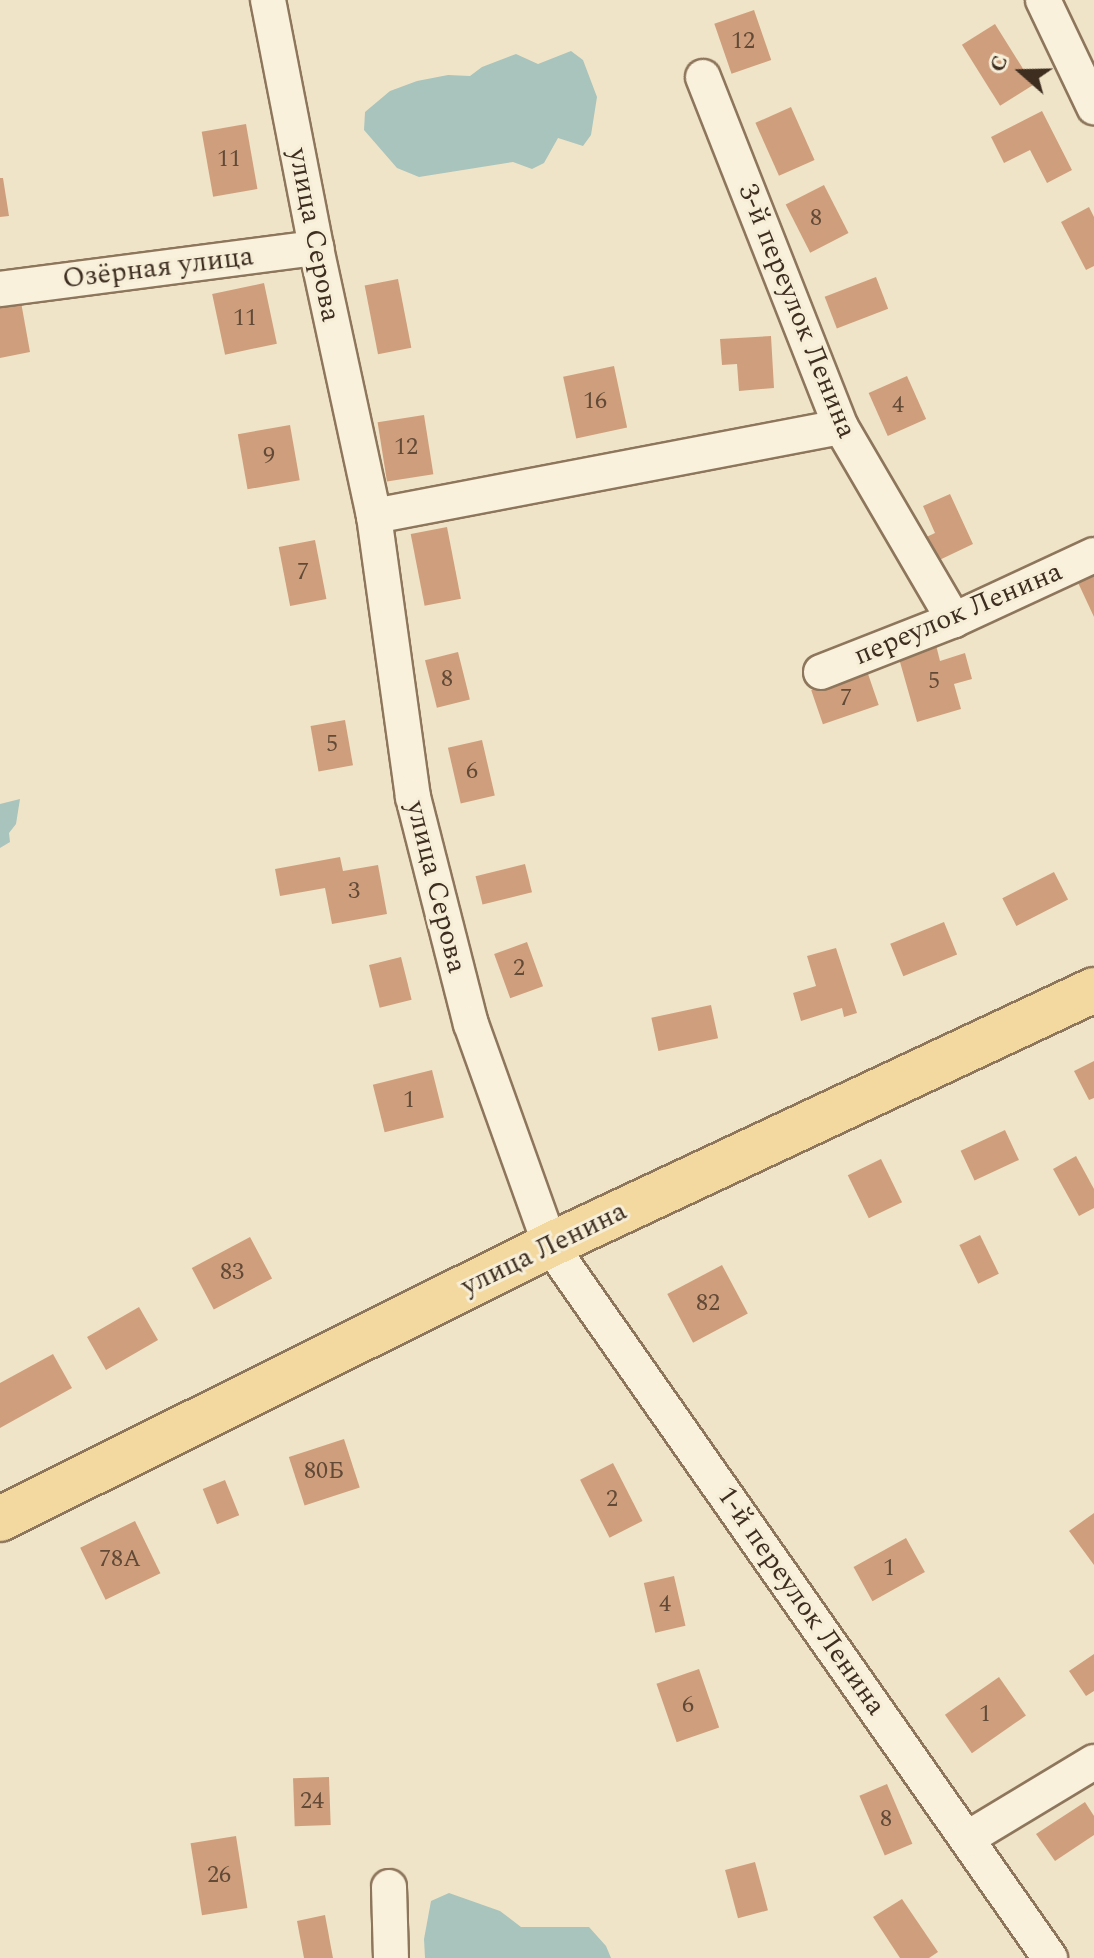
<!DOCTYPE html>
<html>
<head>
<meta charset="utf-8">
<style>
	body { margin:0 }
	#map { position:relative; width:1094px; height:1958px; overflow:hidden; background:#f0e4c8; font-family:Spectral,serif }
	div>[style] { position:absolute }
	.water>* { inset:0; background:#a9c4bc }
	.building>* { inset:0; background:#cf9f7d; transform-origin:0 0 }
	.roads { filter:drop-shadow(2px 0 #8d765c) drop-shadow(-2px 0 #8d765c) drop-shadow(0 2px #8d765c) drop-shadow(0 -2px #8d765c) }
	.minor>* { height:34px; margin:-17px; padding:0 17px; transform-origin:17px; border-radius:17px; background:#faf1dc }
	.major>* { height:44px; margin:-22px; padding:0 22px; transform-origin:22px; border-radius:22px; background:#f3d9a0 }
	span { translate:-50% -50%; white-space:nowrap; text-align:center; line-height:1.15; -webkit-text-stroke:6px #f7eed8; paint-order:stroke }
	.number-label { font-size:24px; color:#624a37 }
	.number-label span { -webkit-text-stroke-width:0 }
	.street-label { font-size:28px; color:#3d2e20 }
	.north { position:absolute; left:982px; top:32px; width:80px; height:80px; -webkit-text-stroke:6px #f7eed8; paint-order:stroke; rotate:290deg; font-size:22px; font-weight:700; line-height:32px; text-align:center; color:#3d2e20 }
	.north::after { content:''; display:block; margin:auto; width:28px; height:36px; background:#3d2e20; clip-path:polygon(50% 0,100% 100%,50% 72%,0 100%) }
</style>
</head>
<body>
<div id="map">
	<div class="water">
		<i style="clip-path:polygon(571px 51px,583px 60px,597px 97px,591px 135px,583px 146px,558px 138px,544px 163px,532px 169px,513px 162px,419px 177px,397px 168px,364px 130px,365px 112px,390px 91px,417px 81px,448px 75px,470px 76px,482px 67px,516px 54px,538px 64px)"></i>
		<i style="clip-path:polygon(20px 799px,16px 824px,9px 833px,10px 842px,0 848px,0 804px)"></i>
		<i style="clip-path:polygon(449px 1893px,500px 1911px,521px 1927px,589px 1927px,606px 1946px,611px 1958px,425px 1958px,424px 1939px,431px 1901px)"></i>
	</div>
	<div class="building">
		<i style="left:754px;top:10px;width:53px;height:42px;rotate:71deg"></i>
		<i style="left:995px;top:24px;width:72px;height:39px;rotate:58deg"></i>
		<i style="left:791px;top:107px;width:58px;height:39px;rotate:66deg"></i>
		<i style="clip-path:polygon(1042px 111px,1072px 170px,1047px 183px,1030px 150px,1004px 163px,991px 137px)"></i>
		<i style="left:246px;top:124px;width:66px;height:45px;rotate:80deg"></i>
		<i style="clip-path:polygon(0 178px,3px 178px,9px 216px,0 217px)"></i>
		<i style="left:824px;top:185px;width:54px;height:43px;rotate:63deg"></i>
		<i style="clip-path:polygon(1089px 207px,1094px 217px,1094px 266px,1086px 270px,1061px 222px)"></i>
		<i style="left:876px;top:277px;width:34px;height:55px;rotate:69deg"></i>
		<i style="left:398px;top:279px;width:70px;height:34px;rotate:79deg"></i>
		<i style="left:264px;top:283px;width:62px;height:53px;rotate:78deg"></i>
		<i style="clip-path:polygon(21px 302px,30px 352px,0 358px,0 306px)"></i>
		<i style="clip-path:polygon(771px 336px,774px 388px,739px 391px,737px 364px,722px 365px,720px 339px)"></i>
		<i style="left:614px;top:366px;width:63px;height:52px;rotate:78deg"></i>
		<i style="left:907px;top:376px;width:47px;height:42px;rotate:66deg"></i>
		<i style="left:424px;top:415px;width:60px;height:47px;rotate:81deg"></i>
		<i style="left:290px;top:425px;width:56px;height:53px;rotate:80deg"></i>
		<i style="clip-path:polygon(950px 494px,973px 544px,931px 564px,920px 540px,935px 533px,923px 506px)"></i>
		<i style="left:447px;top:527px;width:73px;height:37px;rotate:79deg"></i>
		<i style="left:315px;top:540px;width:60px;height:37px;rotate:79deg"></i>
		<i style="clip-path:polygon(1094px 565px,1094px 617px,1074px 574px)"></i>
		<i style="clip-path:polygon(936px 645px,940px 661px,965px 653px,972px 679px,954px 684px,961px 709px,917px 722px,898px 655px)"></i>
		<i style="left:458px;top:652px;width:49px;height:34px;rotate:76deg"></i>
		<i style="left:867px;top:671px;width:36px;height:59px;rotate:71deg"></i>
		<i style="left:345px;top:720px;width:46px;height:35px;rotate:80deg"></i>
		<i style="left:482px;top:740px;width:57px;height:35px;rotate:77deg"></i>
		<i style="clip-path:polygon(340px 857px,343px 871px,378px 865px,387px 914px,332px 924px,325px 888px,280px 896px,275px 869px)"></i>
		<i style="left:525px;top:864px;width:29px;height:51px;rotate:76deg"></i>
		<i style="left:1054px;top:872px;width:31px;height:58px;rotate:63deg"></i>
		<i style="left:944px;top:922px;width:35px;height:58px;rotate:68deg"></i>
		<i style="left:527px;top:942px;width:47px;height:35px;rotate:70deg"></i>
		<i style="clip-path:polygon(836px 948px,857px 1013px,844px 1017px,842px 1008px,801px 1021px,793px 993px,816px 986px,807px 956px)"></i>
		<i style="left:401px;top:957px;width:44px;height:33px;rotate:76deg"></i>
		<i style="left:711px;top:1005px;width:34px;height:61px;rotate:78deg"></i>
		<i style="clip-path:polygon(1094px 1061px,1094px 1098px,1089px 1100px,1074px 1071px)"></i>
		<i style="left:432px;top:1070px;width:49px;height:61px;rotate:76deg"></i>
		<i style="left:1005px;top:1130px;width:33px;height:49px;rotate:65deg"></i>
		<i style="clip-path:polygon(1076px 1156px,1094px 1189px,1094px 1208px,1079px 1216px,1053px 1169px)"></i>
		<i style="left:881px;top:1159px;width:48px;height:37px;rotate:64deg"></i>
		<i style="left:980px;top:1235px;width:43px;height:23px;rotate:64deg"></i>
		<i style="left:250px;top:1237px;width:47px;height:66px;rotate:62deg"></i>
		<i style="left:722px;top:1265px;width:55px;height:62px;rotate:62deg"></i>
		<i style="left:139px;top:1307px;width:38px;height:60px;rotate:60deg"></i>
		<i style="clip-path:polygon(53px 1354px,72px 1388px,0 1428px,0 1383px)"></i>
		<i style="left:344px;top:1439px;width:51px;height:58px;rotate:72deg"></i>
		<i style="left:613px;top:1463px;width:65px;height:37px;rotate:63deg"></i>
		<i style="left:225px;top:1480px;width:38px;height:24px;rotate:68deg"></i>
		<i style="clip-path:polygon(1094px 1513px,1094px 1565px,1069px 1531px)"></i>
		<i style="left:135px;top:1521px;width:58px;height:61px;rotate:64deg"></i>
		<i style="left:906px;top:1538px;width:39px;height:60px;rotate:61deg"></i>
		<i style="left:674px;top:1576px;width:51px;height:31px;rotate:77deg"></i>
		<i style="clip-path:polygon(1094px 1654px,1094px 1691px,1086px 1696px,1069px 1671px)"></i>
		<i style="left:699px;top:1669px;width:62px;height:45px;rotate:71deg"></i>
		<i style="left:999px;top:1677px;width:47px;height:66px;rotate:55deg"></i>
		<i style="left:329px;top:1777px;width:48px;height:36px;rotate:88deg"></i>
		<i style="left:887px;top:1784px;width:65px;height:30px;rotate:67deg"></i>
		<i style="clip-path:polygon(1085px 1802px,1094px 1816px,1094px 1835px,1055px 1861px,1036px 1834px)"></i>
		<i style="left:236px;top:1836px;width:73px;height:46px;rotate:81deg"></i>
		<i style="left:755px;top:1862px;width:50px;height:31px;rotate:75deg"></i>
		<i style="clip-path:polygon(902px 1899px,938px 1952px,929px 1958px,900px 1958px,873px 1917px)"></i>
		<i style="clip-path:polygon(325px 1915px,333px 1958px,304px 1958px,297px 1921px)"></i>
	</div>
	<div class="roads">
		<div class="minor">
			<i style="left:268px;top:0;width:253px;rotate:79deg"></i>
			<i style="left:316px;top:248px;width:274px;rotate:77.8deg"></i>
			<i style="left:374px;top:516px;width:284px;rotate:82.1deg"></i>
			<i style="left:413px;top:797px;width:234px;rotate:75.7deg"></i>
			<i style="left:471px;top:1024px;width:235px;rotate:70.3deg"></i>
			<i style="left:550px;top:1245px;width:871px;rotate:54.96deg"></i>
			<i style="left:1043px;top:0;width:119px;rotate:64.5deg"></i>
			<i style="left:703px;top:77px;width:376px;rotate:68.5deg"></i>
			<i style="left:841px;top:427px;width:224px;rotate:59.7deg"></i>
			<i style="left:0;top:289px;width:319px;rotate:-7.4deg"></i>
			<i style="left:374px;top:516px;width:475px;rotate:-10.8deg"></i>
			<i style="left:821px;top:672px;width:143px;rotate:-21.4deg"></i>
			<i style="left:954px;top:620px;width:154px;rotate:-24.9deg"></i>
			<i style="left:968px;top:1838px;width:147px;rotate:-31.1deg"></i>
			<i style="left:389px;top:1887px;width:71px;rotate:88.4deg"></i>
		</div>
		<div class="major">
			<i style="left:0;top:1519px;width:614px;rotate:-26.48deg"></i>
			<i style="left:550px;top:1245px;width:601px;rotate:-25.11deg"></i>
		</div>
	</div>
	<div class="number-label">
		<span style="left:743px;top:42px">12</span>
		<span style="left:229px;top:160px">11</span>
		<span style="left:816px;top:219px">8</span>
		<span style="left:245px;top:319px">11</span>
		<span style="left:595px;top:402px">16</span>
		<span style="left:898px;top:406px">4</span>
		<span style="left:406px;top:448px">12</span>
		<span style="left:269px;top:457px">9</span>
		<span style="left:303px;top:573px">7</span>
		<span style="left:447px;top:680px">8</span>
		<span style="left:934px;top:682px">5</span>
		<span style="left:846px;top:699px">7</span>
		<span style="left:332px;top:745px">5</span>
		<span style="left:472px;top:772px">6</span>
		<span style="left:354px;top:892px">3</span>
		<span style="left:519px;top:969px">2</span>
		<span style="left:409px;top:1101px">1</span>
		<span style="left:232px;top:1273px">83</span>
		<span style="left:708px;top:1304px">82</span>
		<span style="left:324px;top:1472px">80Б</span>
		<span style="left:612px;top:1500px">2</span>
		<span style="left:120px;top:1560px">78А</span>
		<span style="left:889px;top:1569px">1</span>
		<span style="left:665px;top:1605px">4</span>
		<span style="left:688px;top:1706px">6</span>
		<span style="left:985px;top:1715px">1</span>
		<span style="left:312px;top:1802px">24</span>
		<span style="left:886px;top:1820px">8</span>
		<span style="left:219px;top:1876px">26</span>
	</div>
	<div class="street-label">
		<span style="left:314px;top:235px;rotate:79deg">улица Серова</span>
		<span style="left:158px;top:268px;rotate:-7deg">Озёрная улица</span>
		<span style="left:797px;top:311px;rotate:68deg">3-й переулок Ленина</span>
		<span style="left:958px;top:614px;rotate:-23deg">переулок Ленина</span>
		<span style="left:436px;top:887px;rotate:76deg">улица Серова</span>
		<span style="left:544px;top:1249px;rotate:-26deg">улица Ленина</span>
		<span style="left:801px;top:1601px;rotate:55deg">1-й переулок Ленина</span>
	</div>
	<div class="north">С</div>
</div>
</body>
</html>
